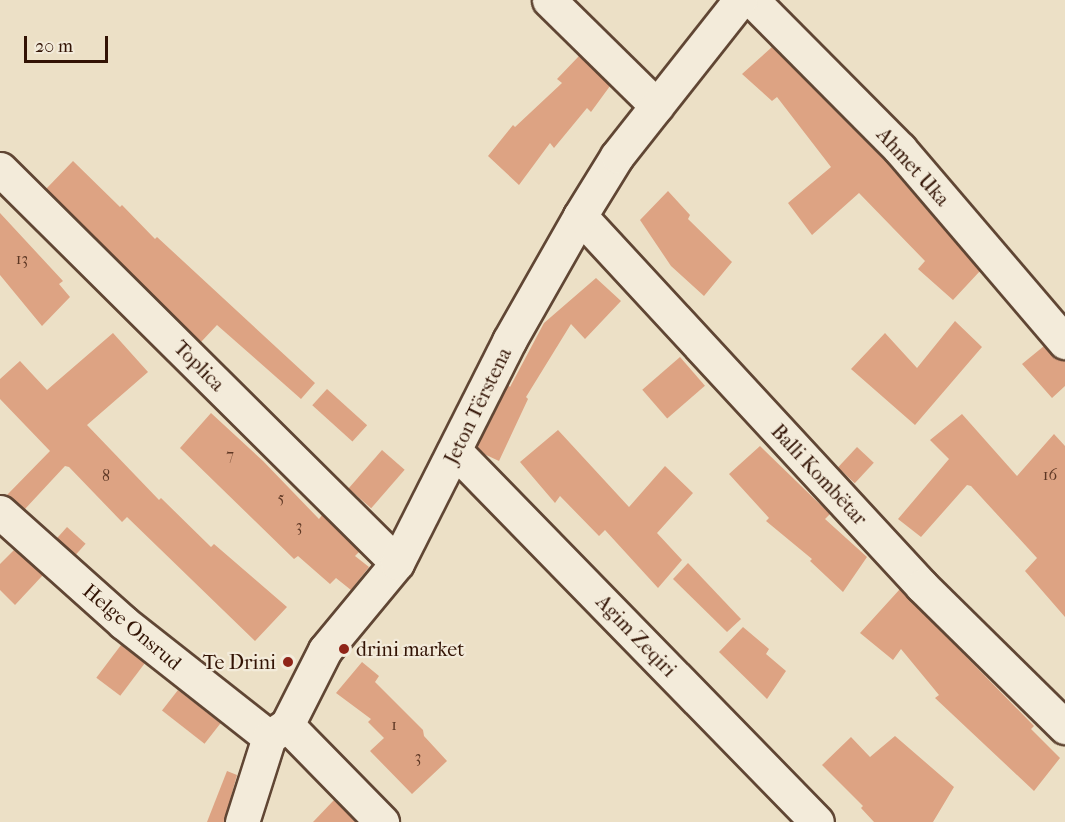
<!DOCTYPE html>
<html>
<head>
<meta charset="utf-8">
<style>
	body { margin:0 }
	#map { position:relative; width:1065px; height:822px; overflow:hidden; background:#ece0c6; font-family:"IM FELL French Canon",serif }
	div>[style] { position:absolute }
	.building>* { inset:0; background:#dda383; transform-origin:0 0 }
	.roads { filter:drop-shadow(2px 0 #604634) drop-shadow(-2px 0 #604634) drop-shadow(0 2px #604634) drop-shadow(0 -2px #604634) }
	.minor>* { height:33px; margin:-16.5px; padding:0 16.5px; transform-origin:16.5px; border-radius:16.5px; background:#f3ebda }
	.dots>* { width:16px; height:16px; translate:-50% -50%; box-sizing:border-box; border:3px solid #f3ebda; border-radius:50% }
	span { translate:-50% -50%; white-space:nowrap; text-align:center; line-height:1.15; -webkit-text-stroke:4.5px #f3ebda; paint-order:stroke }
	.number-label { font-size:16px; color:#5d3724 }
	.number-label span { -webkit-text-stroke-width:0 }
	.street-label { font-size:20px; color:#321304 }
	.poi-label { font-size:20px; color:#321304 }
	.left { translate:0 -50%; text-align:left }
	.right { translate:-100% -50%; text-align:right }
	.scale { position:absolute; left:24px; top:36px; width:84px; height:27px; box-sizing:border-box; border:3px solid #321304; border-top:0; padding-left:8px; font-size:18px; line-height:21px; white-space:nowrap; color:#321304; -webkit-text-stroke:4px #f3ebda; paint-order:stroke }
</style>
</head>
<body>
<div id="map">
	<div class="building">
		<i style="clip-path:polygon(772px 47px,886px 162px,980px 271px,953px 300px,918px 269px,925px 261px,859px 193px,812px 235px,788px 203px,831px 167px,777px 97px,772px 101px,742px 74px)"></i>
		<i style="clip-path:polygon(579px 56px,610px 86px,591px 112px,587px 108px,554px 148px,550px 143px,519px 185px,488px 156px,513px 125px,515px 127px,562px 83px,557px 79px)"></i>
		<i style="clip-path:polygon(73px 161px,120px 207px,122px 205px,155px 239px,157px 237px,315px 383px,301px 399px,217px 325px,201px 342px,46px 189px)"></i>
		<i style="clip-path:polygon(668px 191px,690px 215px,688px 219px,732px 262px,704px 296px,671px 266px,640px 220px)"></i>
		<i style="clip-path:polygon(0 213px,63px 281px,59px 284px,70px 297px,42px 326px,0 275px)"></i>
		<i style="clip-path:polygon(596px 278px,621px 301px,585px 339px,571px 324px,526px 397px,528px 399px,499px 461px,484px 454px,477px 446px,508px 385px,510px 387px,544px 323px)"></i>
		<i style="clip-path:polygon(955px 321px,982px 347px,915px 425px,851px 369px,885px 333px,917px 368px)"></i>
		<i style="clip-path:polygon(113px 333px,148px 372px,87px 425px,159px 500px,161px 498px,211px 547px,214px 544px,287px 607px,255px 641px,127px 517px,122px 522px,69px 467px,65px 466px,25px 509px,7px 495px,50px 451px,0 399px,0 379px,20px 361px,47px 390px)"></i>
		<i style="clip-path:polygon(1044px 346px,1058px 359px,1065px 360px,1065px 386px,1052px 398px,1022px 364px)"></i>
		<i style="left:680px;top:357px;width:38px;height:50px;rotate:49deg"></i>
		<i style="left:327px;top:389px;width:54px;height:22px;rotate:42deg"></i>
		<i style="clip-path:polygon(211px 413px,263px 461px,319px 519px,322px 515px,359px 552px,355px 556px,369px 567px,351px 590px,336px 578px,330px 584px,298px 556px,294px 559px,180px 448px)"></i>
		<i style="clip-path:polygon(962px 414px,1017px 476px,1054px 434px,1065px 446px,1065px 617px,1025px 571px,1037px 558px,971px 486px,967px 485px,921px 537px,898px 519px,949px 459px,930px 440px)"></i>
		<i style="clip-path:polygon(558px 430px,629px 507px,665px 466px,693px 493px,657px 533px,682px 560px,658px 588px,605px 530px,599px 536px,560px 496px,555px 503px,520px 462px)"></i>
		<i style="clip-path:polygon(760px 446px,830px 514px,825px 519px,867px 557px,843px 592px,810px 561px,812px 559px,766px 521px,769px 518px,729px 474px)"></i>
		<i style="left:857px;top:447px;width:23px;height:28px;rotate:43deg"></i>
		<i style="left:382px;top:450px;width:30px;height:51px;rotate:41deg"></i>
		<i style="left:67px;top:527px;width:25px;height:15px;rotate:42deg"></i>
		<i style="clip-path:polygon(14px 550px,43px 575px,15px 605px,0 590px,0 564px)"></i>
		<i style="clip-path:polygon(688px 563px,741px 619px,727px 632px,673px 579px)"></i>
		<i style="clip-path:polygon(900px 589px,1034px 726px,1031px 729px,1060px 758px,1034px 791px,935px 698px,939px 695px,901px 649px,893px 660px,860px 633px)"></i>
		<i style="clip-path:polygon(743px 627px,769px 649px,766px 654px,786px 671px,767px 699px,719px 652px)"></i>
		<i style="left:121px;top:645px;width:30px;height:41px;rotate:37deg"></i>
		<i style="clip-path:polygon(362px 662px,379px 676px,375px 682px,423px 730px,424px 736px,447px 761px,412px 794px,370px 751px,384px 738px,368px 722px,371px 719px,336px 693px)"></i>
		<i style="left:178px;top:690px;width:54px;height:26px;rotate:38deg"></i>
		<i style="clip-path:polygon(895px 736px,954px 787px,933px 822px,874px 822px,861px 808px,863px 806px,822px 765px,851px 737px,870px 757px)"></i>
		<i style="clip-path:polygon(227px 771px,237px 775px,224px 822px,207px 822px)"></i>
		<i style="clip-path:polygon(334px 800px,356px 822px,313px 822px)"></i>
	</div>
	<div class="roads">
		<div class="minor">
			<i style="left:549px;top:0;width:151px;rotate:44.5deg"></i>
			<i style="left:752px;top:0;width:210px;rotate:45.2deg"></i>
			<i style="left:900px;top:149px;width:254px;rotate:49.5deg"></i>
			<i style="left:0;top:169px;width:559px;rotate:44.78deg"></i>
			<i style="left:580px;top:216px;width:504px;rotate:47.25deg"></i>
			<i style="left:922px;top:586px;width:201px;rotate:44.6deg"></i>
			<i style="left:455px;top:451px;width:518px;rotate:45.7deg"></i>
			<i style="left:0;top:512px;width:166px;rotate:41.8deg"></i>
			<i style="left:124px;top:623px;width:184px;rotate:38.2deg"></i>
			<i style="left:287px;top:725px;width:136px;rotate:45.6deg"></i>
			<i style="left:242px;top:822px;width:89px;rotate:-72.4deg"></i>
			<i style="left:269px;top:737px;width:22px;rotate:-34deg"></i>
			<i style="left:287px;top:725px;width:84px;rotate:-63.1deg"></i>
			<i style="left:325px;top:650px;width:113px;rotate:-50.4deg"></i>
			<i style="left:397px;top:563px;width:249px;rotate:-63.2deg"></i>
			<i style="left:509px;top:341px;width:144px;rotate:-60.4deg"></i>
			<i style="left:580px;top:216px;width:70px;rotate:-58.3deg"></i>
			<i style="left:617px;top:156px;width:199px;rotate:-51.7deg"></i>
		</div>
	</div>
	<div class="dots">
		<i style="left:344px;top:649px;background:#8f2418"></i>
		<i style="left:288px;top:662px;background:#8f2418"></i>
	</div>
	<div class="number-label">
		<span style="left:22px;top:259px">13</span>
		<span style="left:230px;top:455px">7</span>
		<span style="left:1050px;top:475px">16</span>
		<span style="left:106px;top:476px">8</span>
		<span style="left:281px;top:498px">5</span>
		<span style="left:299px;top:526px">3</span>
		<span style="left:394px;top:725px">1</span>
		<span style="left:418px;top:757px">3</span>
	</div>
	<div class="street-label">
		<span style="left:913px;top:167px;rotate:48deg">Ahmet Uka</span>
		<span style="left:199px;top:366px;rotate:45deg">Toplica</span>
		<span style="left:478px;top:406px;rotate:-64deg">Jeton Tërstena</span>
		<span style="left:819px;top:475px;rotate:47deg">Balli Kombëtar</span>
		<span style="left:132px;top:627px;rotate:40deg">Helge Onsrud</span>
		<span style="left:636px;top:636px;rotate:46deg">Agim Zeqiri</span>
	</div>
	<div class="poi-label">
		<span class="left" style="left:356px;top:649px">drini market</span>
		<span class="right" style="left:276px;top:662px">Te Drini</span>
	</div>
	<div class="scale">20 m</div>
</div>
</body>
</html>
